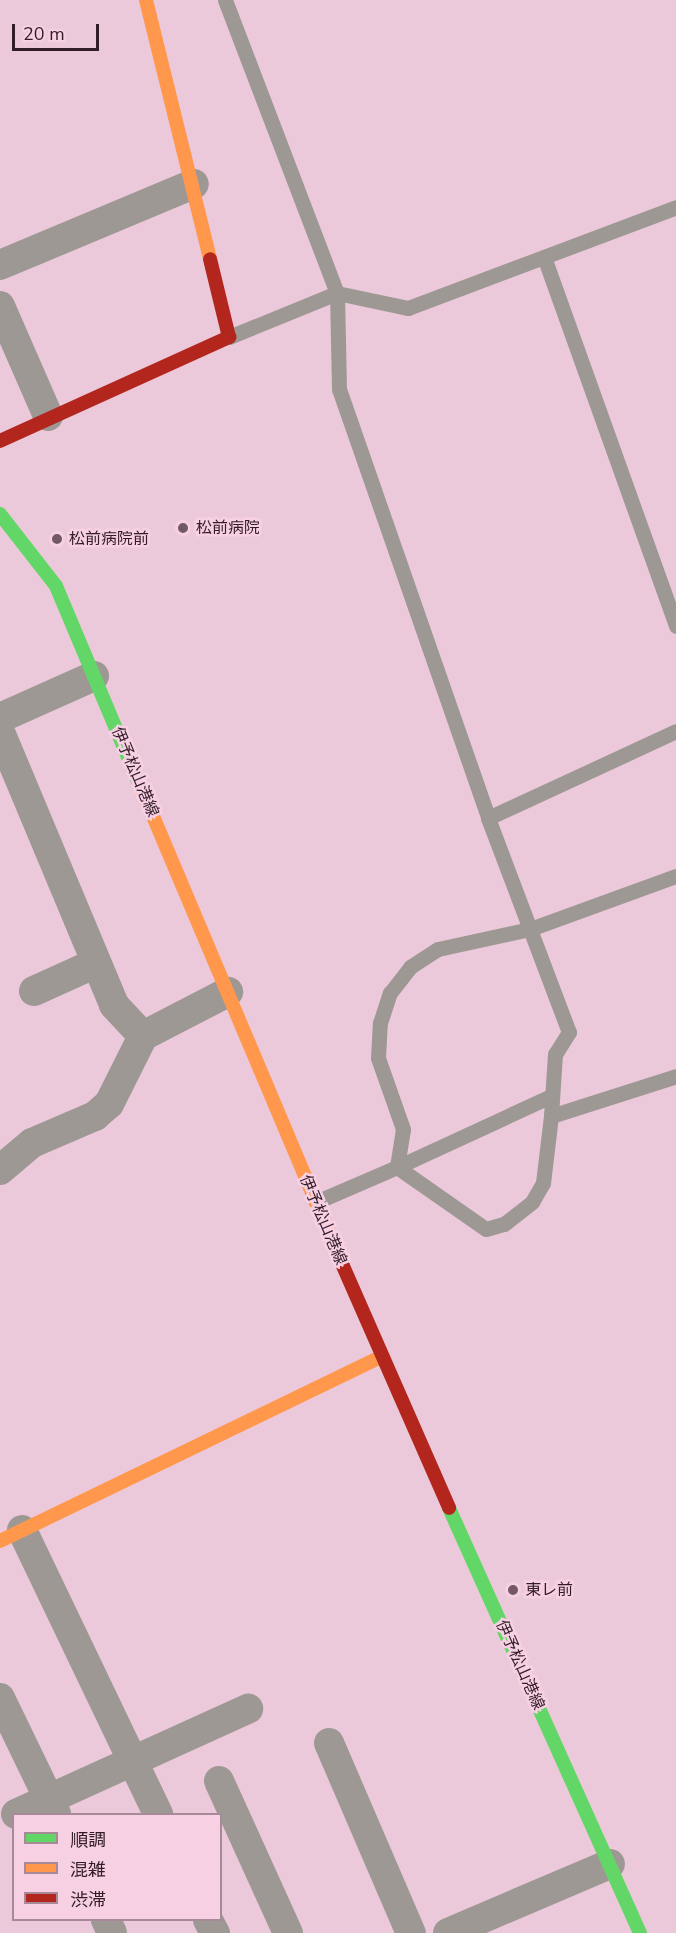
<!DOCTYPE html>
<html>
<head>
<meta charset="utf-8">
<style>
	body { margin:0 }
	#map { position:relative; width:676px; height:1933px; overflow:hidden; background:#ecc9da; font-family:"Nunito Sans","Noto Sans JP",sans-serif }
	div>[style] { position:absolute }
	.lane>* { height:15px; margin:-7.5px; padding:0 7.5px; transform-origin:7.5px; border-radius:7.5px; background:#9d9893 }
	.street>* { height:30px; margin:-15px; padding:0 15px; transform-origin:15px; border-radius:15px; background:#9d9893 }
	.fast>* { height:14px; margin:-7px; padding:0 7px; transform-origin:7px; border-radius:7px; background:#63d668 }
	.slow>* { height:14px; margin:-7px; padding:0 7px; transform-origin:7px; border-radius:7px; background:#ff974d }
	.jam>* { height:14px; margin:-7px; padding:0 7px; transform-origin:7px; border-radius:7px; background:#b3261e }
	.dots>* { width:16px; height:16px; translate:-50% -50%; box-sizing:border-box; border:3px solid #f7d1e3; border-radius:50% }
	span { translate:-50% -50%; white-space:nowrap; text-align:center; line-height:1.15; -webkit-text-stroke:5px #f7d1e3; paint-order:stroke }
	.poi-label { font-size:16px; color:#321c27 }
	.left { translate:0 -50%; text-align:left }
	.street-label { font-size:16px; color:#321c27 }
	.legend { position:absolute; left:12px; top:1813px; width:210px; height:108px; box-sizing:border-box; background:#f7d1e3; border:2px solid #a88998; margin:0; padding:8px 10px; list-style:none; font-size:18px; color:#321c27 }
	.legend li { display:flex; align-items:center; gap:12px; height:30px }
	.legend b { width:30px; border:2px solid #a88998 }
	.scale { position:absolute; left:12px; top:24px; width:87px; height:27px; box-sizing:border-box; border:3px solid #321c27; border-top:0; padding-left:8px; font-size:18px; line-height:21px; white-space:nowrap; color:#321c27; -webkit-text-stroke:4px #f7d1e3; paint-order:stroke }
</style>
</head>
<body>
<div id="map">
	<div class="lane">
		<i style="left:225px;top:0;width:314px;rotate:69.1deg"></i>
		<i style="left:337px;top:293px;width:96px;rotate:88.8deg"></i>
		<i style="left:339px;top:389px;width:454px;rotate:70.8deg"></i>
		<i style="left:488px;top:818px;width:229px;rotate:69.3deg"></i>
		<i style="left:569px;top:1032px;width:26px;rotate:122deg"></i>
		<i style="left:555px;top:1054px;width:62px;rotate:93.7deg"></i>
		<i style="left:551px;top:1116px;width:131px;rotate:-17.7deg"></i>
		<i style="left:544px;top:257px;width:392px;rotate:70.3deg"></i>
		<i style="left:229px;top:337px;width:117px;rotate:-22.2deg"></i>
		<i style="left:337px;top:293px;width:73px;rotate:11.9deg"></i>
		<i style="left:408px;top:308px;width:286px;rotate:-20.6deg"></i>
		<i style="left:488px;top:818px;width:207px;rotate:-24.8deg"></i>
		<i style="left:551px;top:1096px;width:170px;rotate:155.2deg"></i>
		<i style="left:397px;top:1167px;width:108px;rotate:34.9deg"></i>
		<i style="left:486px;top:1229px;width:19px;rotate:-16deg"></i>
		<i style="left:504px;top:1224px;width:36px;rotate:-38deg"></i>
		<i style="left:532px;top:1202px;width:22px;rotate:-60deg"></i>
		<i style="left:543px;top:1183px;width:67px;rotate:-83.2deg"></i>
		<i style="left:316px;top:1202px;width:88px;rotate:-23.4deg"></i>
		<i style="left:397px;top:1167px;width:38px;rotate:-81deg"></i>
		<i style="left:403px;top:1129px;width:75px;rotate:-109.4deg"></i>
		<i style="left:378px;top:1058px;width:35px;rotate:-87deg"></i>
		<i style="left:380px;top:1023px;width:32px;rotate:-72deg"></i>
		<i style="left:390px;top:993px;width:33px;rotate:-52deg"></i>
		<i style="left:410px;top:967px;width:33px;rotate:-33deg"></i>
		<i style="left:438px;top:949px;width:94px;rotate:-12.3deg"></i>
		<i style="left:530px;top:929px;width:155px;rotate:-20deg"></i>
	</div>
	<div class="street">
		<i style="left:0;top:265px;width:210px;rotate:-22.7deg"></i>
		<i style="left:0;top:306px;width:120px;rotate:66.4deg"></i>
		<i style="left:0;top:718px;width:103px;rotate:-24.1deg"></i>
		<i style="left:0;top:732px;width:296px;rotate:67.3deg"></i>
		<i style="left:114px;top:1005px;width:42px;rotate:46.9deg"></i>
		<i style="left:34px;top:991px;width:68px;rotate:-24.3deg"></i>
		<i style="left:0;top:1170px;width:42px;rotate:-40.2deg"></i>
		<i style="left:32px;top:1143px;width:69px;rotate:-23.2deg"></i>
		<i style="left:95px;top:1116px;width:18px;rotate:-41deg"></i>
		<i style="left:109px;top:1104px;width:76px;rotate:-63.4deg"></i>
		<i style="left:143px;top:1036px;width:96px;rotate:-27.4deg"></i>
		<i style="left:22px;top:1530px;width:315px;rotate:64.4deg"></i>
		<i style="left:0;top:1698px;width:129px;rotate:64.2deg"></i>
		<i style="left:329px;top:1743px;width:207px;rotate:66.7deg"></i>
		<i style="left:219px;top:1781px;width:167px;rotate:65.6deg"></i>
		<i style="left:16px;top:1814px;width:255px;rotate:-24.4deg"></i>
		<i style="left:106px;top:1920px;width:14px;rotate:65deg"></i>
		<i style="left:208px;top:1920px;width:15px;rotate:62deg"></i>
		<i style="left:448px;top:1933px;width:176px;rotate:-23.1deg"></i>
	</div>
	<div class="fast">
		<i style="left:0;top:514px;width:91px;rotate:52.1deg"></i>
		<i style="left:56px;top:586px;width:214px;rotate:67.2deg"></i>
		<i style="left:449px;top:1508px;width:466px;rotate:65.8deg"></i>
	</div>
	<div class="slow">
		<i style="left:146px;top:0;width:267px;rotate:76.1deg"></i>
		<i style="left:139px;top:783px;width:524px;rotate:67.1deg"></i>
		<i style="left:0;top:1541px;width:423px;rotate:-25.8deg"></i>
	</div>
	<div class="jam">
		<i style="left:0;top:441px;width:252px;rotate:-24.4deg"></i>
		<i style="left:229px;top:337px;width:80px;rotate:-103.7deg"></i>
		<i style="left:343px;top:1266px;width:264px;rotate:66.3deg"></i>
	</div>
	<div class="dots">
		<i style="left:183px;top:528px;background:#735966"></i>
		<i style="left:57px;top:539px;background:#735966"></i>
		<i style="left:513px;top:1590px;background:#735966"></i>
	</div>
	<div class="poi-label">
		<span class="left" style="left:196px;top:528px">松前病院</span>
		<span class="left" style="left:69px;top:539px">松前病院前</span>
		<span class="left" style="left:525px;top:1590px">東レ前</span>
	</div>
	<div class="street-label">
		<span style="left:135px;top:772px;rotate:67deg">伊予松山港線</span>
		<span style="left:323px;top:1220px;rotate:67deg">伊予松山港線</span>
		<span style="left:520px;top:1665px;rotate:66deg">伊予松山港線</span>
	</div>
	<ul class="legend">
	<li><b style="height:8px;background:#63d668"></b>順調</li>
	<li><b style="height:8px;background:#ff974d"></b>混雑</li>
	<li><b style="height:8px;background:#b3261e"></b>渋滞</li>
	</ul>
	<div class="scale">20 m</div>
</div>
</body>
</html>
